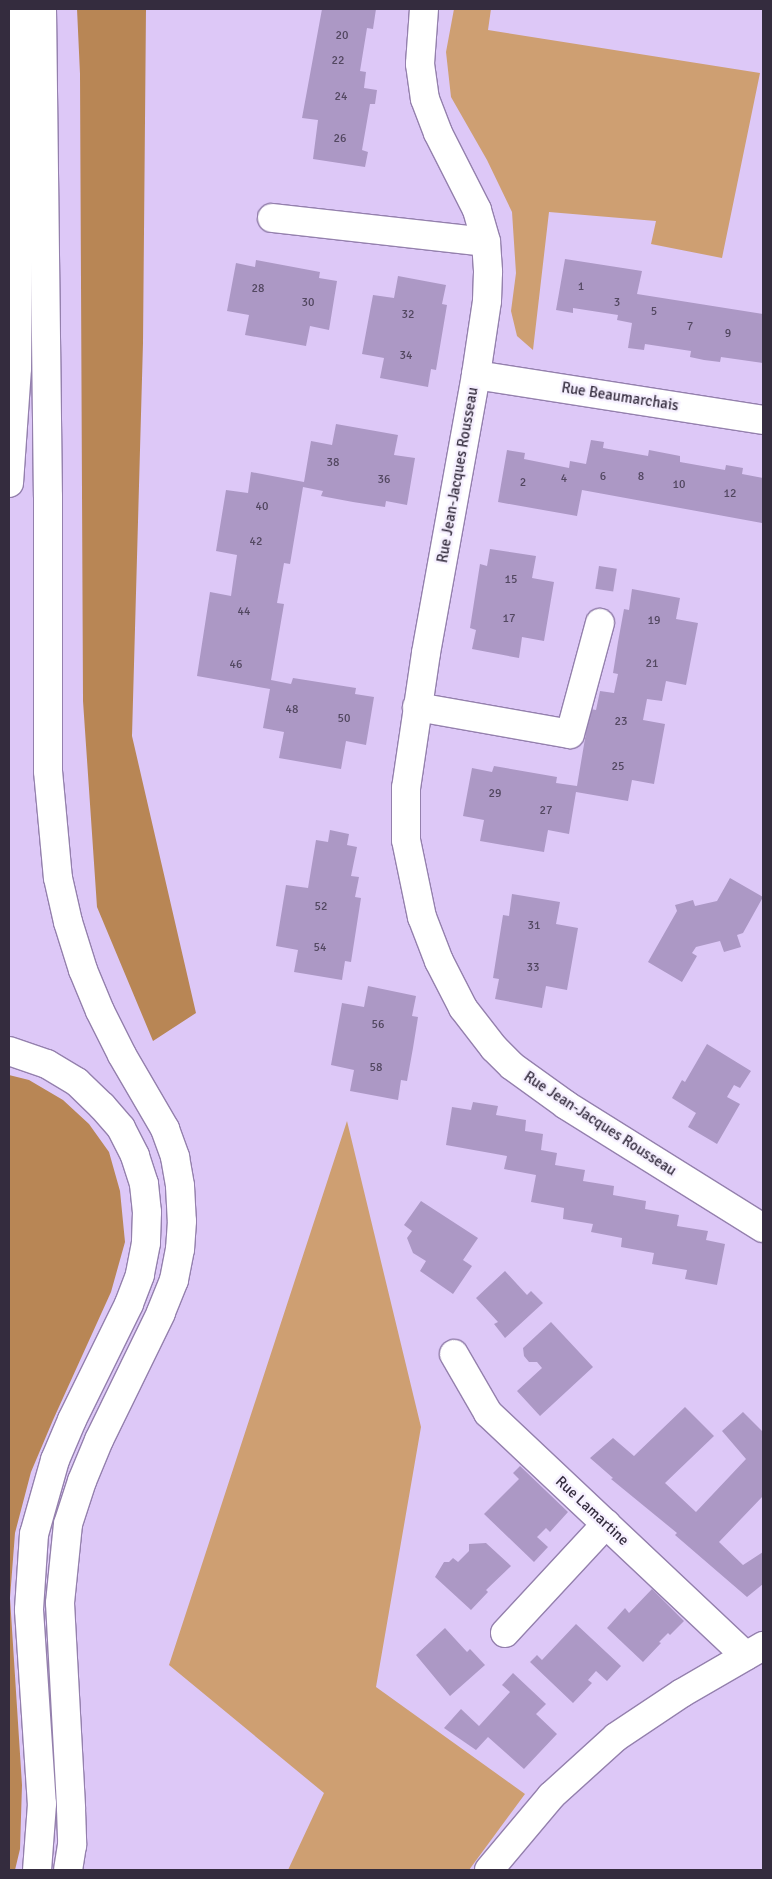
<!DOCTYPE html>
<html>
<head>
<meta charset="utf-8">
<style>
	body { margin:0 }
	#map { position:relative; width:772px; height:1879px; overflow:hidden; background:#ddc8f7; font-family:Signika,sans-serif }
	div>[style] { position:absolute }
	.green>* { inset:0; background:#ce9f72 }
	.forest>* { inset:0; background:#b88655 }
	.building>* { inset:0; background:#ac98c5; transform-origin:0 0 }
	.roads { filter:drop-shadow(1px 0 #9480ad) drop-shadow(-1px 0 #9480ad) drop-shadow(0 1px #9480ad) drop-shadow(0 -1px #9480ad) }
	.minor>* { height:28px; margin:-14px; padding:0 14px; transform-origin:14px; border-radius:14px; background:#fff }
	.tertiary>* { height:28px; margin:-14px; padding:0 14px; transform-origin:14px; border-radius:14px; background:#fff }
	.trunk>* { height:28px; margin:-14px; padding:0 14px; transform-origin:14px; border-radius:14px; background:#fff }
	span { translate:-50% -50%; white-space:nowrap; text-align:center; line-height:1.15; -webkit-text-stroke:5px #f6f0ff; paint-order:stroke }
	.number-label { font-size:12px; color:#524760 }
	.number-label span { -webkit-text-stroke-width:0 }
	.street-label { font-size:15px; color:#342c3e }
	.frame { position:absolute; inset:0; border:10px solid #342c3e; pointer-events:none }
</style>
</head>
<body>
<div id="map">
	<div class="green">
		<i style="clip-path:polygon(454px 9px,491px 9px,488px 30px,760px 73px,722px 258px,651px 244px,656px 221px,549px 212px,533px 350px,517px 336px,511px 311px,516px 273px,512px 212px,487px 160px,451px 97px,446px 52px)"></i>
		<i style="clip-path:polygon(347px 1121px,421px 1427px,376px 1687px,525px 1794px,469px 1870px,288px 1870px,324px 1793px,169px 1665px)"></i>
	</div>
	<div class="forest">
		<i style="clip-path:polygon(77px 9px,146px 9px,143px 343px,132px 736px,196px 1013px,153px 1041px,97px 907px,83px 701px,80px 74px)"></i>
		<i style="clip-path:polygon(9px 1075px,29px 1080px,63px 1100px,89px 1124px,109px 1152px,120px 1191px,125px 1242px,111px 1292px,53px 1420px,31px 1472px,15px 1533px,10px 1598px,22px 1785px,20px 1849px,15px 1870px,9px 1870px)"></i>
	</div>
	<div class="building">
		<i style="clip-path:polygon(322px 9px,376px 9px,373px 29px,367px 28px,360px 71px,366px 72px,364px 88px,377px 90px,375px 104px,370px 104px,362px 150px,368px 152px,365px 167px,313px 159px,318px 120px,302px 118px)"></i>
		<i style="clip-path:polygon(565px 259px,642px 271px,637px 294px,763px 314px,763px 363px,721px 357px,720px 362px,704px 360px,690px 357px,691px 351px,645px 344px,644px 350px,628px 348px,632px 323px,617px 320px,618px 315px,573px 308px,573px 313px,556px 310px)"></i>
		<i style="clip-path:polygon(256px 260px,320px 272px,319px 278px,337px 281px,329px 330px,310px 326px,306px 346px,245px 335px,249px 315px,227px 311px,236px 263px,255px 267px)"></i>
		<i style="clip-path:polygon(398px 276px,446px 285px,442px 304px,447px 305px,436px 370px,431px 369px,428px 387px,380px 378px,384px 358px,362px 354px,373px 295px,394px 298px)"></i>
		<i style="clip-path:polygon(336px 424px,398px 435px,394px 455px,415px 458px,407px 505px,386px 501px,385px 507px,353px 502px,321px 496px,323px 491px,303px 487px,290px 564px,284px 563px,277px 603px,284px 604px,271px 680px,291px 684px,293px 678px,356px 688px,355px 694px,374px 697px,366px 745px,346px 741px,341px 769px,279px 758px,284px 732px,263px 728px,270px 689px,197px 676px,210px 592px,231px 596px,234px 575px,237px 555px,216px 551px,226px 490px,248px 493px,251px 472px,304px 482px,311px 441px,332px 445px)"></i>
		<i style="clip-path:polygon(591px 440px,604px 442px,603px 448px,648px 456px,649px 450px,680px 456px,680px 462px,725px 470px,726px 465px,743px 468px,742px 474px,763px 478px,762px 523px,582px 490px,577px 516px,498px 502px,507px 450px,525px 453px,524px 459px,569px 468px,570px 461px,586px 464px)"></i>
		<i style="clip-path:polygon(490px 549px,536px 556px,532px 578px,554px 582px,544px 641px,522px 637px,519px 658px,472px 649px,476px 630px,470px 628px,480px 564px,487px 566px)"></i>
		<i style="left:599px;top:566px;width:18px;height:23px;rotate:9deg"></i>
		<i style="clip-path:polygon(632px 589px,680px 598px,676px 619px,698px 623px,686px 685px,666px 681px,662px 701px,647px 699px,643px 720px,665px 724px,654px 784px,632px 780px,628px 801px,576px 792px,569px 834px,548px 830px,544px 852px,480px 841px,484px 820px,463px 816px,472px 768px,492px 772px,494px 766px,557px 777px,556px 783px,577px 786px,590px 709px,596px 710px,600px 691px,614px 693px,618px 674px,613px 673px,618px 642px,624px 609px,629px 610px)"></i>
		<i style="clip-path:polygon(330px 830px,349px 834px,347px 845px,357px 847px,351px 876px,359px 877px,355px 897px,361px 898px,351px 962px,345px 961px,342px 980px,294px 972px,298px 950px,276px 946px,286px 885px,308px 888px,316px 840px,328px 842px)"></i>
		<i style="clip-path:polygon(730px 878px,763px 897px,743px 933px,737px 935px,741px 947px,724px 952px,720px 941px,696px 947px,692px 953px,697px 956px,682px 982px,648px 962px,677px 911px,675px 905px,693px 900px,695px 906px,717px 901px)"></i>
		<i style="clip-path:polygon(512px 894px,560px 902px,556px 924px,578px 928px,567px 990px,546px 986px,542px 1008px,495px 999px,499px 979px,493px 978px,503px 915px,509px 916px)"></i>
		<i style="clip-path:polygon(368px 986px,416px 996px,412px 1016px,418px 1017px,413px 1048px,407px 1081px,401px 1080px,398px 1100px,350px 1091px,354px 1070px,331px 1065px,342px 1003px,364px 1007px)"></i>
		<i style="clip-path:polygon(707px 1044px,751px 1071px,740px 1088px,734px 1085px,727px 1097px,740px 1104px,717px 1144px,688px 1127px,696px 1113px,672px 1098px,682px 1080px,685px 1082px)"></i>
		<i style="clip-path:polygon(473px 1102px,498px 1106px,496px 1115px,526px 1120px,525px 1131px,543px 1134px,541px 1150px,557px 1153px,555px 1165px,585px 1170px,583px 1181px,614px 1186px,613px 1195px,646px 1201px,645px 1209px,679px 1215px,677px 1226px,708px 1231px,706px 1240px,725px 1244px,717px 1285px,685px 1279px,687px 1270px,652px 1264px,654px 1253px,621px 1247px,622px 1238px,591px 1232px,593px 1224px,563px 1219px,564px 1208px,531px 1202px,536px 1175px,504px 1169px,507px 1156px,446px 1145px,452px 1107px,471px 1110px)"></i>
		<i style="clip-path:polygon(421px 1201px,478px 1238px,463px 1260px,472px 1266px,453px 1294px,420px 1271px,426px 1261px,413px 1253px,407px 1238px,412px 1231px,404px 1225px)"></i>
		<i style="clip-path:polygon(505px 1271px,527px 1295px,531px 1291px,543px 1303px,505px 1338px,494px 1324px,498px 1322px,476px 1298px)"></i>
		<i style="clip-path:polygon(551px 1322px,593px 1367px,540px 1416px,517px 1391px,542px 1368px,537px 1362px,529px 1362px,524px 1356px,523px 1348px)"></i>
		<i style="clip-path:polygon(685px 1407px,714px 1436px,665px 1483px,696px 1512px,746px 1459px,722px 1431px,743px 1412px,763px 1432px,763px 1496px,719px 1542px,743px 1565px,763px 1552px,763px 1584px,747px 1597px,675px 1535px,677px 1533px,611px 1479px,613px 1478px,590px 1458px,613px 1438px,634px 1456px)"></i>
		<i style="clip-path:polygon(520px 1466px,568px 1512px,550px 1532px,546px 1528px,537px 1537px,548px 1547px,534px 1562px,484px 1514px,519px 1479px,513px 1473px)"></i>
		<i style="clip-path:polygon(486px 1543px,511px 1566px,486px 1590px,488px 1592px,471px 1610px,435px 1577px,444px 1562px,449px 1562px,453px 1558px,458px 1562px,469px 1551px,469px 1544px)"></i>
		<i style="clip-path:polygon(652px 1589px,684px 1621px,670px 1635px,668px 1633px,659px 1642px,661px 1643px,643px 1662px,607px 1628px,625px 1608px,629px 1613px)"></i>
		<i style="clip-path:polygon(576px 1624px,621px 1666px,607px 1681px,596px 1671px,588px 1680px,592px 1683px,573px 1703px,530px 1662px,537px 1655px,542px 1660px)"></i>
		<i style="clip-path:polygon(445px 1628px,467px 1652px,470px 1649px,485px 1665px,450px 1696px,416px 1655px)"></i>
		<i style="clip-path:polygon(513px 1673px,546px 1704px,536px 1714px,557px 1734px,524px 1769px,488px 1737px,476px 1750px,444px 1728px,461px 1709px,479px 1726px,510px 1692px,502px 1685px)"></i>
	</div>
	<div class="roads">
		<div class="minor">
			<i style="left:424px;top:9px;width:55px;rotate:94.2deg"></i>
			<i style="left:420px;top:64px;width:35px;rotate:82deg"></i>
			<i style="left:425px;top:99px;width:36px;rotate:69deg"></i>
			<i style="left:438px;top:133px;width:86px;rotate:63.1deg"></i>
			<i style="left:477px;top:210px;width:33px;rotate:74deg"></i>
			<i style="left:486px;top:242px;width:30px;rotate:86deg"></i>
			<i style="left:488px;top:272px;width:29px;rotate:92deg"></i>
			<i style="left:487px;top:301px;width:75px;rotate:98.5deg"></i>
			<i style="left:476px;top:375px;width:282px;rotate:100.2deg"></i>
			<i style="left:426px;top:653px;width:136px;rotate:98.4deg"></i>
			<i style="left:406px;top:788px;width:52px;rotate:90deg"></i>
			<i style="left:406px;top:840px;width:79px;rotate:78.3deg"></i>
			<i style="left:422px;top:917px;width:47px;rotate:68.9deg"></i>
			<i style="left:439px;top:961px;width:53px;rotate:62.9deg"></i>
			<i style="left:463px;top:1008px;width:51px;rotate:52.2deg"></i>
			<i style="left:494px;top:1048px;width:25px;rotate:45deg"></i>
			<i style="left:512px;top:1066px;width:67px;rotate:35.8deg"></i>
			<i style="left:566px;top:1105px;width:232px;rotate:32deg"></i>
			<i style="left:272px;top:218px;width:215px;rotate:6.4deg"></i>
			<i style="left:476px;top:375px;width:291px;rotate:8.9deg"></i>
			<i style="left:417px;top:707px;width:155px;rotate:10deg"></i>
			<i style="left:570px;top:734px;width:115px;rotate:-74.9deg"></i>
			<i style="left:454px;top:1354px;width:68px;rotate:60deg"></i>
			<i style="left:488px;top:1413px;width:354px;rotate:43.3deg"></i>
			<i style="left:505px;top:1633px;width:149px;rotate:-47.2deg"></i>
		</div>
		<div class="tertiary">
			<i style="left:489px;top:1870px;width:97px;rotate:-50deg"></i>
			<i style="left:551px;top:1796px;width:88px;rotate:-42.2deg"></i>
			<i style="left:616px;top:1737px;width:79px;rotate:-33.7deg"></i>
			<i style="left:682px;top:1693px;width:94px;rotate:-30.1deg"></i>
		</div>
		<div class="trunk">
			<i style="left:42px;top:9px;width:488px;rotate:89.3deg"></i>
			<i style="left:48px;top:497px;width:274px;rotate:90deg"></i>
			<i style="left:48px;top:771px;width:107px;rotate:84.7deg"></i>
			<i style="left:58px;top:878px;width:45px;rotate:77.2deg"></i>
			<i style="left:68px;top:922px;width:50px;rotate:72.6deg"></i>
			<i style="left:83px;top:970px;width:44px;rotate:67.5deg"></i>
			<i style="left:100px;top:1011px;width:49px;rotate:63.4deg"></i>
			<i style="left:122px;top:1055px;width:86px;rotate:59.8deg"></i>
			<i style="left:165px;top:1129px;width:30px;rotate:70deg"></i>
			<i style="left:175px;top:1157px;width:29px;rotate:80deg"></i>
			<i style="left:180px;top:1186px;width:35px;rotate:87deg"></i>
			<i style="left:182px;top:1221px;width:28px;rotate:94deg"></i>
			<i style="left:180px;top:1249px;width:32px;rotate:101deg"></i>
			<i style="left:174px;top:1280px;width:35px;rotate:112deg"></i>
			<i style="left:161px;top:1313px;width:141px;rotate:116deg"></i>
			<i style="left:99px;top:1440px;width:44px;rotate:112.5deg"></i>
			<i style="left:82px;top:1481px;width:45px;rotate:108deg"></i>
			<i style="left:68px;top:1524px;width:79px;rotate:95.8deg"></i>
			<i style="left:60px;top:1603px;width:206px;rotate:86.9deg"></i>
			<i style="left:71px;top:1809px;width:36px;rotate:88deg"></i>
			<i style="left:72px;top:1845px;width:25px;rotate:99deg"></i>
			<i style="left:9px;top:483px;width:115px;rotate:-86deg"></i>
			<i style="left:17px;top:368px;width:123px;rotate:-89.5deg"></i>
			<i style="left:18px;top:245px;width:236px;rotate:-90.5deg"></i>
			<i style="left:9px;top:1051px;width:40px;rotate:18.9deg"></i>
			<i style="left:47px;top:1064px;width:35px;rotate:31deg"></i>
			<i style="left:77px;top:1082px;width:35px;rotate:44deg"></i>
			<i style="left:102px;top:1106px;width:29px;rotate:49deg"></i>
			<i style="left:121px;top:1128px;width:31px;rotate:63deg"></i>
			<i style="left:135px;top:1156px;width:29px;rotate:72deg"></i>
			<i style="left:144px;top:1184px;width:28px;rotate:84deg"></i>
			<i style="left:147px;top:1212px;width:31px;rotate:92deg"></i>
			<i style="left:146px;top:1243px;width:33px;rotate:101deg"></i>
			<i style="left:140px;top:1275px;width:31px;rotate:111deg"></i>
			<i style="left:129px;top:1304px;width:129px;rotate:116.2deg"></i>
			<i style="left:72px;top:1420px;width:43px;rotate:113deg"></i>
			<i style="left:55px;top:1460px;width:77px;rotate:105.8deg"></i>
			<i style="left:34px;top:1534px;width:76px;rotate:93.8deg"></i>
			<i style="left:29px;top:1610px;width:194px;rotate:86.2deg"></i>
			<i style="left:42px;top:1804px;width:66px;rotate:94.3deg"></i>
		</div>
	</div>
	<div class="number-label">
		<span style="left:342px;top:36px">20</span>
		<span style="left:338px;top:61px">22</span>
		<span style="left:341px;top:97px">24</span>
		<span style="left:340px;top:139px">26</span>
		<span style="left:581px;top:287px">1</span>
		<span style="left:258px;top:289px">28</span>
		<span style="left:308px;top:303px">30</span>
		<span style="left:617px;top:303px">3</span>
		<span style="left:654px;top:312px">5</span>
		<span style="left:408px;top:315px">32</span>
		<span style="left:690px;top:327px">7</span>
		<span style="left:728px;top:334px">9</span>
		<span style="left:406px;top:356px">34</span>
		<span style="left:333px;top:463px">38</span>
		<span style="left:603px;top:477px">6</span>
		<span style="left:641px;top:477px">8</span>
		<span style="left:564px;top:479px">4</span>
		<span style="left:384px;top:480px">36</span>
		<span style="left:523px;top:483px">2</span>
		<span style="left:679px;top:485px">10</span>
		<span style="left:730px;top:494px">12</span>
		<span style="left:262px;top:507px">40</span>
		<span style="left:256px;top:542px">42</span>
		<span style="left:511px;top:580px">15</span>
		<span style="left:244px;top:612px">44</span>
		<span style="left:509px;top:619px">17</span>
		<span style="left:654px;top:621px">19</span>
		<span style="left:652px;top:664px">21</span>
		<span style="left:236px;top:665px">46</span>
		<span style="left:292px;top:710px">48</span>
		<span style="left:344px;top:719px">50</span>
		<span style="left:621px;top:722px">23</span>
		<span style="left:618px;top:767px">25</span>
		<span style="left:495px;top:794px">29</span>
		<span style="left:546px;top:811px">27</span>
		<span style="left:321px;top:907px">52</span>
		<span style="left:534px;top:926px">31</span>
		<span style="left:320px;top:948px">54</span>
		<span style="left:533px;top:968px">33</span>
		<span style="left:378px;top:1025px">56</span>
		<span style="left:376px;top:1068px">58</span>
	</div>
	<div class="street-label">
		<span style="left:620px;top:397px;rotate:9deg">Rue Beaumarchais</span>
		<span style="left:458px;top:475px;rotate:-80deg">Rue Jean-Jacques Rousseau</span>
		<span style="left:600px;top:1124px;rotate:33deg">Rue Jean-Jacques Rousseau</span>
		<span style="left:592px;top:1511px;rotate:43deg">Rue Lamartine</span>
	</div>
	<div class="frame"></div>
</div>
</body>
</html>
